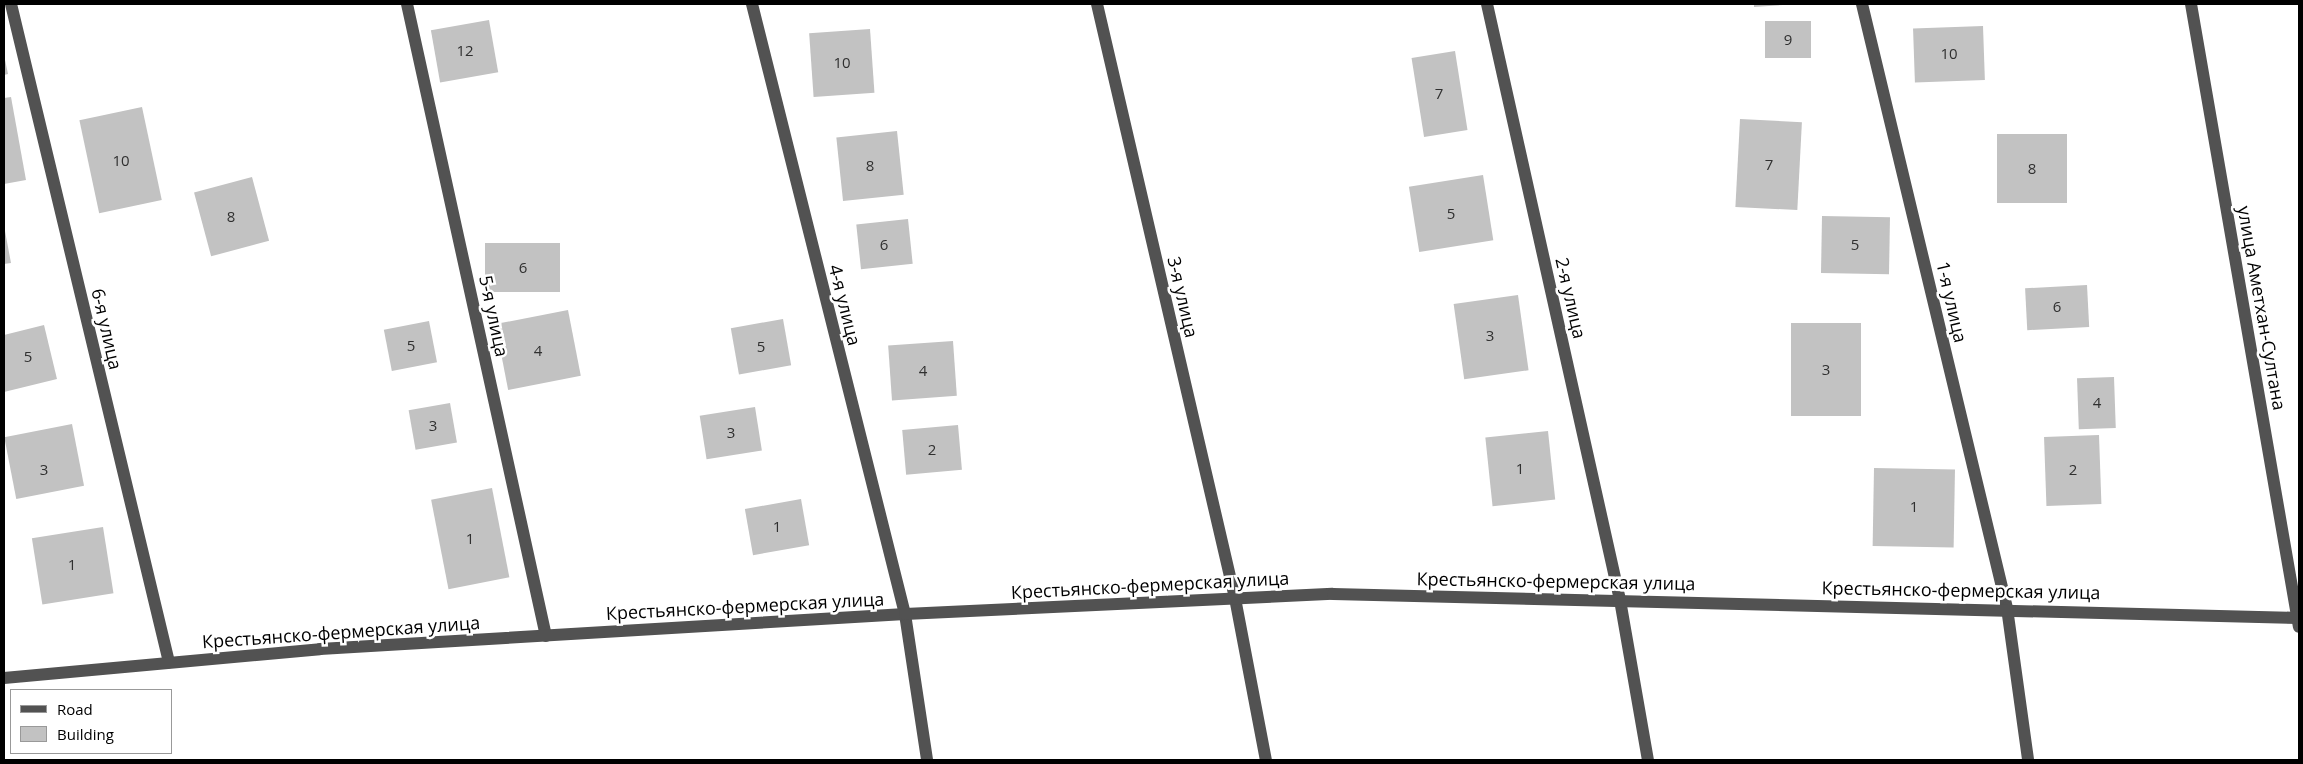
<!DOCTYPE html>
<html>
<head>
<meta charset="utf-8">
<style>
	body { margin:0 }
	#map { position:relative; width:2303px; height:764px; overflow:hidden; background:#fff; font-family:"Open Sans",sans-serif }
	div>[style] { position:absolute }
	.building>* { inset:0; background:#c2c2c2; transform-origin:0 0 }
	.minor>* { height:12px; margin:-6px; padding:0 6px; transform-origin:6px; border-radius:6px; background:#525252 }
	span { translate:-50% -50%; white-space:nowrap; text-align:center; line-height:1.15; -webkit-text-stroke:5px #fff; paint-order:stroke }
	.number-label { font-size:15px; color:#303030 }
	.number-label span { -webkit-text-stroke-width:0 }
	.street-label { font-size:18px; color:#000 }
	.frame { position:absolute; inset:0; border:5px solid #000; pointer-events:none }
	.legend { position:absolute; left:10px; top:689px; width:162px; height:65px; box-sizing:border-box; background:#fff; border:1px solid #999; margin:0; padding:6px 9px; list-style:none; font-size:15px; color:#000 }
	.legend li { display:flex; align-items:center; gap:10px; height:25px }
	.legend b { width:25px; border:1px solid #999 }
</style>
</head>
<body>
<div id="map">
	<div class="building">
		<i style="clip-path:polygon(1754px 4px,1783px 4px,1783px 5px,1754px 7px)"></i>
		<i style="left:489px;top:20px;width:53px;height:59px;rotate:80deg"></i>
		<i style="left:1811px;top:21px;width:37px;height:46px;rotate:90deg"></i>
		<i style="left:1983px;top:26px;width:54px;height:70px;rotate:88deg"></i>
		<i style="left:870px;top:29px;width:64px;height:61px;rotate:86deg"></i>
		<i style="left:1455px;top:51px;width:80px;height:44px;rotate:81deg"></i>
		<i style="clip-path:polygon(4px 55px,8px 74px,4px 75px)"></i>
		<i style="clip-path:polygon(11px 97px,26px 180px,4px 184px,4px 98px)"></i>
		<i style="left:142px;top:107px;width:95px;height:64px;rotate:78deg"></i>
		<i style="left:1740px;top:119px;width:62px;height:88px;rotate:3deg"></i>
		<i style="left:897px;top:131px;width:64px;height:61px;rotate:84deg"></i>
		<i style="left:2067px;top:134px;width:69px;height:70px;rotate:90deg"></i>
		<i style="left:1483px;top:175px;width:66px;height:75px;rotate:81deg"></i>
		<i style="left:252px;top:177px;width:66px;height:60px;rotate:75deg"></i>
		<i style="left:1822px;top:216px;width:68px;height:57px;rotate:1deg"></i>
		<i style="left:908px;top:219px;width:45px;height:52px;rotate:84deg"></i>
		<i style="clip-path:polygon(5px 231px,11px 263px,4px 264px,4px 232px)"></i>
		<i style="left:485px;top:243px;width:75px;height:49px"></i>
		<i style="left:2087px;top:285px;width:42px;height:62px;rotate:87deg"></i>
		<i style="left:1518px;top:295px;width:76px;height:65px;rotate:82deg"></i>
		<i style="left:568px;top:310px;width:67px;height:74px;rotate:79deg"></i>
		<i style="left:783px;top:319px;width:47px;height:53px;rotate:80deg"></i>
		<i style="left:429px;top:321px;width:42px;height:46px;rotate:79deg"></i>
		<i style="left:1791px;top:323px;width:70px;height:93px"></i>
		<i style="clip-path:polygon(44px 325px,57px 379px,4px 392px,4px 335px)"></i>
		<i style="left:953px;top:341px;width:55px;height:65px;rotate:86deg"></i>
		<i style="left:2114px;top:377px;width:51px;height:37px;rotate:88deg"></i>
		<i style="left:450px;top:403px;width:40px;height:42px;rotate:80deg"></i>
		<i style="left:755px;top:407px;width:44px;height:56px;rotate:81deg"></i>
		<i style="left:72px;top:424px;width:63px;height:69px;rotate:79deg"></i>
		<i style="left:958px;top:425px;width:45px;height:56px;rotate:85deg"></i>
		<i style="left:1548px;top:431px;width:69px;height:63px;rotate:84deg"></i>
		<i style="left:2099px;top:435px;width:69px;height:55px;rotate:88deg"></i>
		<i style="left:1874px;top:468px;width:81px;height:78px;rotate:1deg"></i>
		<i style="left:492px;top:488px;width:91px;height:62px;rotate:79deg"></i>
		<i style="left:801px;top:499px;width:47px;height:57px;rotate:80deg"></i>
		<i style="left:103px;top:527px;width:67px;height:72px;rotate:81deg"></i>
	</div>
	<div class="minor">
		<i style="left:11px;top:4px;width:677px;rotate:76.5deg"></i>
		<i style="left:407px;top:4px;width:647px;rotate:77.6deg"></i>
		<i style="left:752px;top:4px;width:629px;rotate:75.92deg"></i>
		<i style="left:905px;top:614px;width:148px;rotate:81.4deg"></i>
		<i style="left:1097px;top:4px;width:610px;rotate:76.92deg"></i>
		<i style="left:1235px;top:598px;width:165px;rotate:79.2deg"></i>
		<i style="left:1487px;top:4px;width:611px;rotate:77.42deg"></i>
		<i style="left:1620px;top:600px;width:162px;rotate:80.1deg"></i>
		<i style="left:1862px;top:4px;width:621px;rotate:76.5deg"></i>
		<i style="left:2007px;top:608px;width:153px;rotate:82.1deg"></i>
		<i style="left:2191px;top:4px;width:632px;rotate:80.17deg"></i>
		<i style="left:4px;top:678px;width:317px;rotate:-5.2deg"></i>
		<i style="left:320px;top:649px;width:586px;rotate:-3.42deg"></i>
		<i style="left:905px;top:614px;width:428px;rotate:-2.7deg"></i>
		<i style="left:1333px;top:594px;width:966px;rotate:1.42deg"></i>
	</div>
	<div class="number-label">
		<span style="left:1788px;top:40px">9</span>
		<span style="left:465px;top:51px">12</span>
		<span style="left:1949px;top:54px">10</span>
		<span style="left:842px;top:63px">10</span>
		<span style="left:1439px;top:94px">7</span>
		<span style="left:121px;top:161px">10</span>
		<span style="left:1769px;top:165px">7</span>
		<span style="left:870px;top:166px">8</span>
		<span style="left:2032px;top:169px">8</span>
		<span style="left:1451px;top:214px">5</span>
		<span style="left:231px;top:217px">8</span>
		<span style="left:884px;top:245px">6</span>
		<span style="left:1855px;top:245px">5</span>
		<span style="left:523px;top:268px">6</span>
		<span style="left:2057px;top:307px">6</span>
		<span style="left:1490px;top:336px">3</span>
		<span style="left:411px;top:346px">5</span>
		<span style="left:761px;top:347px">5</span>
		<span style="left:538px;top:351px">4</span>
		<span style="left:28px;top:357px">5</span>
		<span style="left:1826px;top:370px">3</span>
		<span style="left:923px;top:371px">4</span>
		<span style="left:2097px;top:403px">4</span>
		<span style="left:433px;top:426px">3</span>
		<span style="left:731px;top:433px">3</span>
		<span style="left:932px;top:450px">2</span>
		<span style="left:1520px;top:469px">1</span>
		<span style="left:44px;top:470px">3</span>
		<span style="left:2073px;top:470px">2</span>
		<span style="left:1914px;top:507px">1</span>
		<span style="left:777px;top:527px">1</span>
		<span style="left:470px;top:539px">1</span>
		<span style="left:72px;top:565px">1</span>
	</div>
	<div class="street-label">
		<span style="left:1183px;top:297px;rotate:77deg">3-я улица</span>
		<span style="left:1571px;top:298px;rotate:77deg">2-я улица</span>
		<span style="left:1952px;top:302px;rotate:77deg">1-я улица</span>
		<span style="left:845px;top:305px;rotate:76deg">4-я улица</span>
		<span style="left:2262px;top:308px;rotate:80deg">улица Аметхан-Султана</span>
		<span style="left:494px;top:316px;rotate:78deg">5-я улица</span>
		<span style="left:107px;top:329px;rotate:77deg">6-я улица</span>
		<span style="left:1556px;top:581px;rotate:1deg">Крестьянско-фермерская улица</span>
		<span style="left:1150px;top:585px;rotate:-3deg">Крестьянско-фермерская улица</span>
		<span style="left:1961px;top:590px;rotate:1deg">Крестьянско-фермерская улица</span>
		<span style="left:745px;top:606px;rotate:-3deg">Крестьянско-фермерская улица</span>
		<span style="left:341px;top:632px;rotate:-4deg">Крестьянско-фермерская улица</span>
	</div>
	<div class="frame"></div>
	<ul class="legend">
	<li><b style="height:6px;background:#525252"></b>Road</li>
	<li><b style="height:14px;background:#c2c2c2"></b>Building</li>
	</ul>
</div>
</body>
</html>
